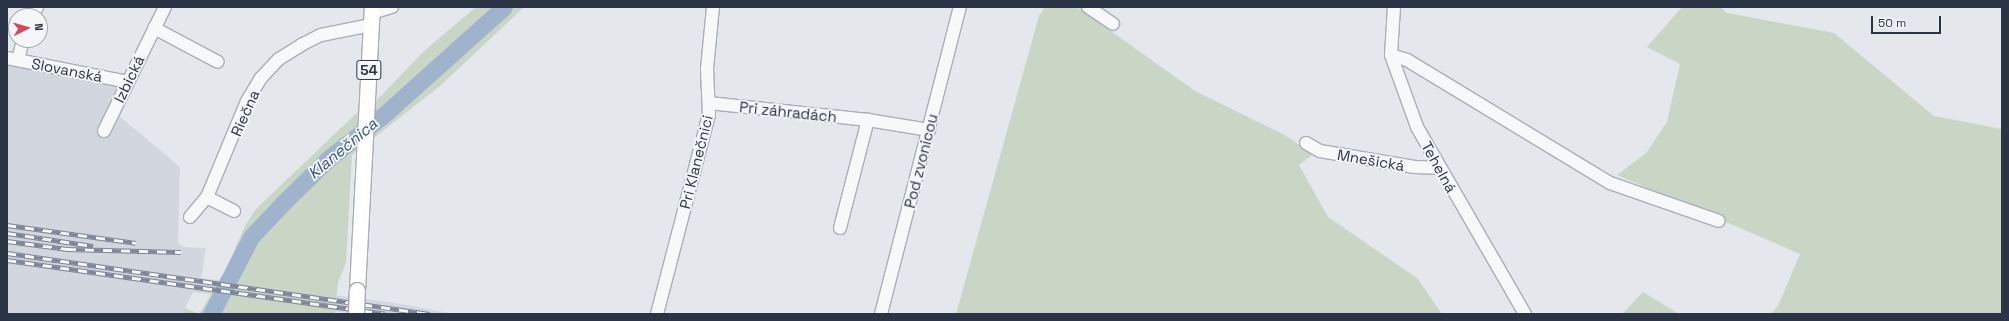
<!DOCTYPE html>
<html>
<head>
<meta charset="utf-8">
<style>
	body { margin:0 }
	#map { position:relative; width:2009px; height:321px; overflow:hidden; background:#e4e7ec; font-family:"Space Grotesk",sans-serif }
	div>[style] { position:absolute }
	.built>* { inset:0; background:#d2d6de }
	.green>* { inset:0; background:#c9d6c5 }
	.river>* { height:17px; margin:-8.5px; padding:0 8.5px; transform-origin:8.5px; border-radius:8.5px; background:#9fb4cc }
	.roads { filter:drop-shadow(1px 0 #a9aeb7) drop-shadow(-1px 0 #a9aeb7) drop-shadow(0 1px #a9aeb7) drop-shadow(0 -1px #a9aeb7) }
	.minor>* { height:12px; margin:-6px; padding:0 6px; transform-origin:6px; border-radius:6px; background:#f7f8fa }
	.major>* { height:15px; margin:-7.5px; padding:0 7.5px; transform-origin:7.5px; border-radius:7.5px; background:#fff }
	.rail>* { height:4.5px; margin-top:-2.25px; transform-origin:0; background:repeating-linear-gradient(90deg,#f4f6f9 0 9px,#7d8696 0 18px); box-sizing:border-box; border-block:1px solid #7d8696 }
	.bridges { filter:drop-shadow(1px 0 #a3abb8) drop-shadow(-1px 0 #a3abb8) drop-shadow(0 1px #a3abb8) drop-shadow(0 -1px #a3abb8) }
	.major-bridge>* { height:15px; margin:-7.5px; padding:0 7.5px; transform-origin:7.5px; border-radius:7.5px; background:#fff }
	span { translate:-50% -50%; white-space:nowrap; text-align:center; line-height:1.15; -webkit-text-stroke:3.5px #f4f6f9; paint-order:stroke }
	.shield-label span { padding:1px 3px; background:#f4f6f9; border:1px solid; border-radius:3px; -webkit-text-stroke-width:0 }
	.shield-label { font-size:14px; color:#2b3445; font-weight:700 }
	.street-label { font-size:15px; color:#2b3445 }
	.water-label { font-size:16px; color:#34527a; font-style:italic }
	.frame { position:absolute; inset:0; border:8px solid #2b3445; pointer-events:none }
	.north { position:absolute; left:8px; top:8px; width:40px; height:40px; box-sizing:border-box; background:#f4f6f9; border:1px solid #a4a8b1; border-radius:50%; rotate:85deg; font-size:11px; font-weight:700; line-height:16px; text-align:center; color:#2b3445 }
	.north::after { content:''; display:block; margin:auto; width:14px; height:18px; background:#d1495b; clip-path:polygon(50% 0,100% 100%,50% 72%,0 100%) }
	.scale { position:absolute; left:1871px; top:16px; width:70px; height:18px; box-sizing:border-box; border:2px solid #2b3445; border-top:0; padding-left:5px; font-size:12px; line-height:14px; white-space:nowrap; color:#2b3445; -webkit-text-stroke:3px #f4f6f9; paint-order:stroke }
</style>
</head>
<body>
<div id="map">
	<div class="built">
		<i style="clip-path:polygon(7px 64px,131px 87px,118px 115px,180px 167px,178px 243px,184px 247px,206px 248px,201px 278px,395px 303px,454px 314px,354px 314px,193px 292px,182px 314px,7px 314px)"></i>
	</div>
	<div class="green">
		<i style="clip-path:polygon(476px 7px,524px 7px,440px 86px,352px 155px,346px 263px,338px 282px,335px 314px,182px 314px,185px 308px,199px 314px,225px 271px,245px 226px,256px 209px,365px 105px,377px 100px,424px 51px)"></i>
		<i style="clip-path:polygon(1045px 7px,1077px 7px,1195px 91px,1285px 135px,1313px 154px,1299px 165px,1328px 217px,1417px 278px,1442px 314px,956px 314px,1039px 16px)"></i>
		<i style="clip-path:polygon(1682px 7px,1720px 7px,1727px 13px,1834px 33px,1934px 116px,2002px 129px,2002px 314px,1771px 314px,1778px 306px,1800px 254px,1617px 175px,1646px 153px,1667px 122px,1680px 64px,1647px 47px)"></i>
		<i style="clip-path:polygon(1643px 292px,1679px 314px,1622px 314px)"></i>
	</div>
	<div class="river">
		<i style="left:211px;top:314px;width:87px;rotate:-62.5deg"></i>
		<i style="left:251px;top:237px;width:45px;rotate:-46.8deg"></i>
		<i style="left:282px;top:204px;width:64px;rotate:-44.4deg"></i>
		<i style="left:328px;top:159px;width:75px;rotate:-38.5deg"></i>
		<i style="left:387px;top:112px;width:157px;rotate:-41.9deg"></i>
	</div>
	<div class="roads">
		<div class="minor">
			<i style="left:1088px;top:7px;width:30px;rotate:34deg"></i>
			<i style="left:1394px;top:7px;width:48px;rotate:93.6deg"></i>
			<i style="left:1391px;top:55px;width:77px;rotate:70.1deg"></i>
			<i style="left:1417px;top:127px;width:216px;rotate:60deg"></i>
			<i style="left:372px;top:13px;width:21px;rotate:-17deg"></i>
			<i style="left:33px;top:16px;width:10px;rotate:-66deg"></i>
			<i style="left:154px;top:28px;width:72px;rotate:28deg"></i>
			<i style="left:1391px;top:55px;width:17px;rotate:17deg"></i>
			<i style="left:1407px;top:60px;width:237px;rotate:31.2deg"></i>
			<i style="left:1610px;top:183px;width:115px;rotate:19.2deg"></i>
			<i style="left:7px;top:58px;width:123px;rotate:11.2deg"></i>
			<i style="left:18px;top:60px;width:21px;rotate:-76deg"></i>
			<i style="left:709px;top:103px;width:160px;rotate:6.1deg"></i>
			<i style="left:868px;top:120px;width:62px;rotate:9.3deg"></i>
			<i style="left:104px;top:131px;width:138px;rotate:-63.8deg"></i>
			<i style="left:1306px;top:143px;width:16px;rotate:30deg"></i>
			<i style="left:1320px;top:151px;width:96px;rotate:9.6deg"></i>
			<i style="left:1415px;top:167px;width:24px;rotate:2deg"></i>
			<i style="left:234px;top:211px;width:30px;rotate:-153deg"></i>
			<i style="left:207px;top:197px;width:104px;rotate:-67.4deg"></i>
			<i style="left:247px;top:101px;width:27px;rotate:-59deg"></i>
			<i style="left:261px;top:78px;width:26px;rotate:-47deg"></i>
			<i style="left:279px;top:59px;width:26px;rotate:-32deg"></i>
			<i style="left:301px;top:45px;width:22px;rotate:-27deg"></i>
			<i style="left:321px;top:35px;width:51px;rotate:-11.3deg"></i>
			<i style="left:190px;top:217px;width:26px;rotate:-50deg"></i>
			<i style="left:840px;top:228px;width:112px;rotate:-75.5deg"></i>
			<i style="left:657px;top:314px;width:206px;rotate:-75.4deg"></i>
			<i style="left:709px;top:115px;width:46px;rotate:-92.5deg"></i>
			<i style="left:707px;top:69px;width:62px;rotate:-84.5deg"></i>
			<i style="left:881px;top:314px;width:317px;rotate:-75.6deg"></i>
		</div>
		<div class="major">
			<i style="left:357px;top:290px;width:283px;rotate:-87deg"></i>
		</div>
	</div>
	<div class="rail">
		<i style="left:7px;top:225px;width:130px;rotate:7.9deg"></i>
		<i style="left:7px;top:233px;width:87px;rotate:8.6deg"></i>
		<i style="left:7px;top:241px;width:61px;rotate:7.6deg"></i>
		<i style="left:67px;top:249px;width:114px;rotate:1.5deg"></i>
		<i style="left:7px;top:253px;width:427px;rotate:8.2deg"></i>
		<i style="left:7px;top:260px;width:382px;rotate:8.1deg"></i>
	</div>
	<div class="bridges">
		<div class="major-bridge">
			<i style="left:356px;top:314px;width:24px;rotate:-88deg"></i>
		</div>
	</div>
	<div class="shield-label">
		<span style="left:369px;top:70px">54</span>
	</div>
	<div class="street-label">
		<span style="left:67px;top:70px;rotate:11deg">Slovanská</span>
		<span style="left:129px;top:79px;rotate:-64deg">Izbická</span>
		<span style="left:788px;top:112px;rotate:6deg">Pri záhradách</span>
		<span style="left:245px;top:113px;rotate:-66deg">Riečna</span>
		<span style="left:1371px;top:160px;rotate:10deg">Mnešická</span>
		<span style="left:921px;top:161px;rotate:-76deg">Pod zvonicou</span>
		<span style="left:696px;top:162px;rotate:-76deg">Pri Klanečnici</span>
		<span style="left:1439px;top:167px;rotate:61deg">Tehelná</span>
	</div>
	<div class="water-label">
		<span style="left:343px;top:149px;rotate:-40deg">Klanečnica</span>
	</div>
	<div class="frame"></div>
	<div class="north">N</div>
	<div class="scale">50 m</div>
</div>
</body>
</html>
